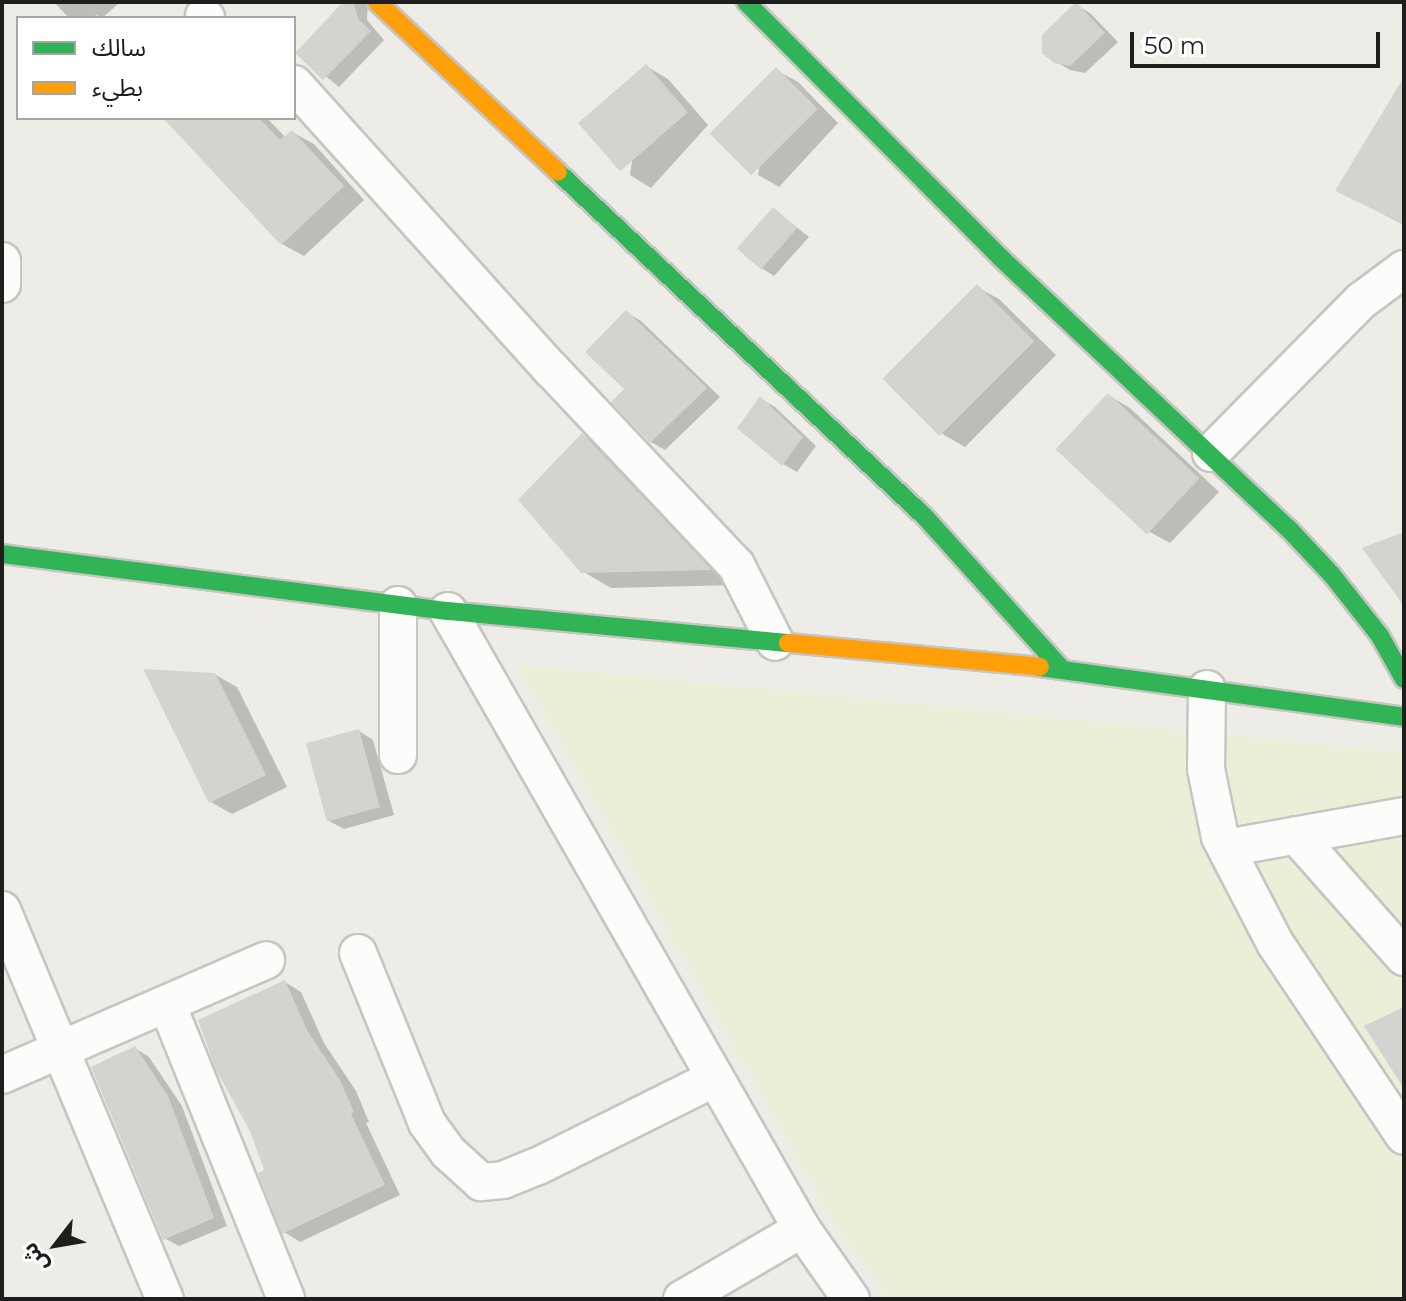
<!DOCTYPE html>
<html>
<head>
<meta charset="utf-8">
<style>
	body { margin:0 }
	#map { position:relative; width:1406px; height:1301px; overflow:hidden; background:#edece6; font-family:Montserrat,"Noto Sans Arabic",sans-serif }
	div>[style] { position:absolute }
	.farmland>* { inset:0; background:#ebefd8 }
	.shadow>* { inset:0; background:#0003 }
	.building>* { inset:0; background:#d5d3cf; transform-origin:0 0 }
	.roads { filter:drop-shadow(2px 0 #c5c5c2) drop-shadow(-2px 0 #c5c5c2) drop-shadow(0 2px #c5c5c2) drop-shadow(0 -2px #c5c5c2) }
	.street>* { height:36px; margin:-18px; padding:0 18px; transform-origin:18px; border-radius:18px; background:#fcfcfb }
	.fast>* { height:18px; margin:-9px; padding:0 9px; transform-origin:9px; border-radius:9px; background:#30b455 }
	.slow>* { height:18px; margin:-9px; padding:0 9px; transform-origin:9px; border-radius:9px; background:#ff9f0a }
	span { translate:-50% -50%; white-space:nowrap; text-align:center; line-height:1.15; -webkit-text-stroke:6px #fff; paint-order:stroke }
	.frame { position:absolute; inset:0; border:4px solid #1e1e1e; pointer-events:none }
	.legend { position:absolute; left:16px; top:16px; width:280px; height:104px; box-sizing:border-box; background:#fff; border:2px solid #a5a5a5; margin:0; padding:10px 14px; list-style:none; font-size:24px; color:#1e1e1e }
	.legend li { display:flex; align-items:center; gap:16px; height:40px }
	.legend b { width:40px; border:2px solid #a5a5a5 }
	.north { position:absolute; left:16px; top:1205px; width:80px; height:80px; -webkit-text-stroke:6px #fff; paint-order:stroke; rotate:239deg; font-size:22px; font-weight:700; line-height:32px; text-align:center; color:#1e1e1e }
	.north::after { content:''; display:block; margin:auto; width:28px; height:36px; background:#1e1e1e; clip-path:polygon(50% 0,100% 100%,50% 72%,0 100%) }
	.scale { position:absolute; left:1130px; top:32px; width:250px; height:36px; box-sizing:border-box; border:4px solid #1e1e1e; border-top:0; padding-left:10px; font-size:24px; line-height:28px; white-space:nowrap; color:#1e1e1e; -webkit-text-stroke:6px #fff; paint-order:stroke }
</style>
</head>
<body>
<div id="map">
	<div class="farmland">
		<i style="clip-path:polygon(517px 665px,1404px 753px,1404px 1299px,888px 1299px,830px 1215px)"></i>
	</div>
	<div class="shadow">
		<i style="clip-path:polygon(54px 2px,117px 2px,118px 4px,102px 18px,96px 15px,93px 18px,69px 18px)"></i>
		<i style="clip-path:polygon(345px 2px,368px 2px,367px 20px,384px 40px,339px 87px,297px 53px)"></i>
		<i style="clip-path:polygon(1076px 5px,1090px 13px,1118px 42px,1085px 73px,1070px 70px,1055px 61px)"></i>
		<i style="clip-path:polygon(646px 66px,668px 79px,708px 125px,651px 188px,630px 175px)"></i>
		<i style="clip-path:polygon(776px 70px,798px 82px,838px 123px,779px 187px,758px 175px)"></i>
		<i style="clip-path:polygon(1404px 80px,1404px 225px,1337px 190px)"></i>
		<i style="clip-path:polygon(166px 118px,267px 118px,286px 138px,292px 132px,314px 144px,364px 200px,304px 256px,282px 244px)"></i>
		<i style="clip-path:polygon(774px 209px,809px 237px,774px 276px,760px 267px)"></i>
		<i style="clip-path:polygon(977px 287px,999px 299px,1056px 355px,965px 447px,944px 435px,887px 380px)"></i>
		<i style="clip-path:polygon(626px 312px,641px 321px,720px 397px,665px 450px,651px 442px)"></i>
		<i style="clip-path:polygon(1108px 395px,1130px 408px,1219px 492px,1170px 543px,1148px 531px)"></i>
		<i style="clip-path:polygon(761px 399px,775px 407px,816px 446px,797px 472px,783px 464px)"></i>
		<i style="clip-path:polygon(582px 435px,611px 451px,737px 585px,611px 588px,582px 571px)"></i>
		<i style="clip-path:polygon(214px 674px,237px 687px,287px 787px,232px 814px,211px 802px)"></i>
		<i style="clip-path:polygon(359px 731px,373px 740px,394px 815px,344px 829px,329px 821px)"></i>
		<i style="clip-path:polygon(285px 982px,301px 992px,324px 1043px,356px 1091px,369px 1122px,366px 1123px,400px 1195px,300px 1242px,284px 1232px,267px 1171px)"></i>
		<i style="clip-path:polygon(135px 1048px,149px 1057px,182px 1106px,227px 1226px,179px 1246px,164px 1238px)"></i>
	</div>
	<div class="building">
		<i style="clip-path:polygon(343px 2px,353px 2px,359px 20px,371px 31px,323px 80px,295px 53px)"></i>
		<i style="clip-path:polygon(1076px 2px,1105px 33px,1070px 66px,1054px 63px,1042px 53px,1042px 35px)"></i>
		<i style="left:646px;top:64px;width:64px;height:90px;rotate:49deg"></i>
		<i style="left:776px;top:67px;width:59px;height:94px;rotate:45deg"></i>
		<i style="clip-path:polygon(1404px 77px,1404px 224px,1335px 191px)"></i>
		<i style="clip-path:polygon(163px 118px,259px 118px,280px 140px,292px 130px,344px 186px,281px 245px)"></i>
		<i style="left:773px;top:207px;width:32px;height:55px;rotate:41deg"></i>
		<i style="left:977px;top:284px;width:81px;height:134px;rotate:45deg"></i>
		<i style="clip-path:polygon(626px 310px,707px 388px,650px 443px,611px 402px,624px 389px,585px 352px)"></i>
		<i style="left:1108px;top:393px;width:125px;height:77px;rotate:43deg"></i>
		<i style="clip-path:polygon(760px 396px,803px 437px,782px 466px,737px 428px)"></i>
		<i style="clip-path:polygon(582px 433px,712px 570px,581px 573px,518px 500px)"></i>
		<i style="clip-path:polygon(1404px 532px,1404px 606px,1362px 548px)"></i>
		<i style="clip-path:polygon(143px 669px,215px 673px,266px 775px,209px 803px)"></i>
		<i style="left:359px;top:729px;width:81px;height:55px;rotate:75deg"></i>
		<i style="clip-path:polygon(285px 980px,308px 1032px,340px 1080px,354px 1112px,351px 1114px,385px 1185px,282px 1234px,258px 1173px,264px 1170px,250px 1131px,216px 1070px,198px 1020px)"></i>
		<i style="clip-path:polygon(1404px 1007px,1404px 1089px,1364px 1026px)"></i>
		<i style="clip-path:polygon(135px 1046px,168px 1096px,214px 1218px,163px 1240px,91px 1067px)"></i>
	</div>
	<div class="roads">
		<div class="street">
			<i style="left:204px;top:16px;width:3px;rotate:45deg"></i>
			<i style="left:294px;top:84px;width:384px;rotate:48deg"></i>
			<i style="left:551px;top:369px;width:270px;rotate:46.7deg"></i>
			<i style="left:736px;top:565px;width:86px;rotate:63.1deg"></i>
			<i style="left:2px;top:261px;width:23px;rotate:90deg"></i>
			<i style="left:1211px;top:453px;width:214px;rotate:-45.4deg"></i>
			<i style="left:1361px;top:301px;width:54px;rotate:-36.7deg"></i>
			<i style="left:448px;top:611px;width:712px;rotate:60.2deg"></i>
			<i style="left:802px;top:1229px;width:139px;rotate:149.7deg"></i>
			<i style="left:1207px;top:689px;width:80px;rotate:90.7deg"></i>
			<i style="left:1206px;top:769px;width:69px;rotate:78.4deg"></i>
			<i style="left:1220px;top:837px;width:119px;rotate:62.6deg"></i>
			<i style="left:1275px;top:943px;width:232px;rotate:56.2deg"></i>
			<i style="left:398px;top:755px;width:150px;rotate:-90deg"></i>
			<i style="left:1296px;top:835px;width:163px;rotate:48.5deg"></i>
			<i style="left:1226px;top:848px;width:181px;rotate:-10.2deg"></i>
			<i style="left:2px;top:910px;width:422px;rotate:67.3deg"></i>
			<i style="left:358px;top:953px;width:183px;rotate:67.9deg"></i>
			<i style="left:427px;top:1123px;width:36px;rotate:54deg"></i>
			<i style="left:448px;top:1152px;width:45px;rotate:42.3deg"></i>
			<i style="left:481px;top:1182px;width:22px;rotate:-5deg"></i>
			<i style="left:503px;top:1180px;width:38px;rotate:-22deg"></i>
			<i style="left:538px;top:1166px;width:198px;rotate:-26.4deg"></i>
			<i style="left:167px;top:1004px;width:318px;rotate:68deg"></i>
			<i style="left:2px;top:1075px;width:288px;rotate:-23.5deg"></i>
			<i style="left:802px;top:1229px;width:85px;rotate:55deg"></i>
		</div>
		<div class="fast">
			<i style="left:746px;top:2px;width:361px;rotate:45.1deg"></i>
			<i style="left:1001px;top:258px;width:394px;rotate:43.3deg"></i>
			<i style="left:1288px;top:528px;width:64px;rotate:46.9deg"></i>
			<i style="left:1332px;top:575px;width:78px;rotate:51.8deg"></i>
			<i style="left:1380px;top:636px;width:49px;rotate:60.8deg"></i>
			<i style="left:558px;top:172px;width:504px;rotate:43.23deg"></i>
			<i style="left:925px;top:517px;width:205px;rotate:48deg"></i>
			<i style="left:2px;top:554px;width:450px;rotate:7.3deg"></i>
			<i style="left:448px;top:611px;width:342px;rotate:5.4deg"></i>
			<i style="left:1040px;top:667px;width:367px;rotate:7.8deg"></i>
		</div>
		<div class="slow">
			<i style="left:377px;top:2px;width:248px;rotate:43.2deg"></i>
			<i style="left:788px;top:643px;width:253px;rotate:5.4deg"></i>
		</div>
	</div>
	<div class="frame"></div>
	<ul class="legend">
	<li><b style="height:10px;background:#30b455"></b>سالك</li>
	<li><b style="height:10px;background:#ff9f0a"></b>بطيء</li>
	</ul>
	<div class="north">ش</div>
	<div class="scale">50 m</div>
</div>
</body>
</html>
